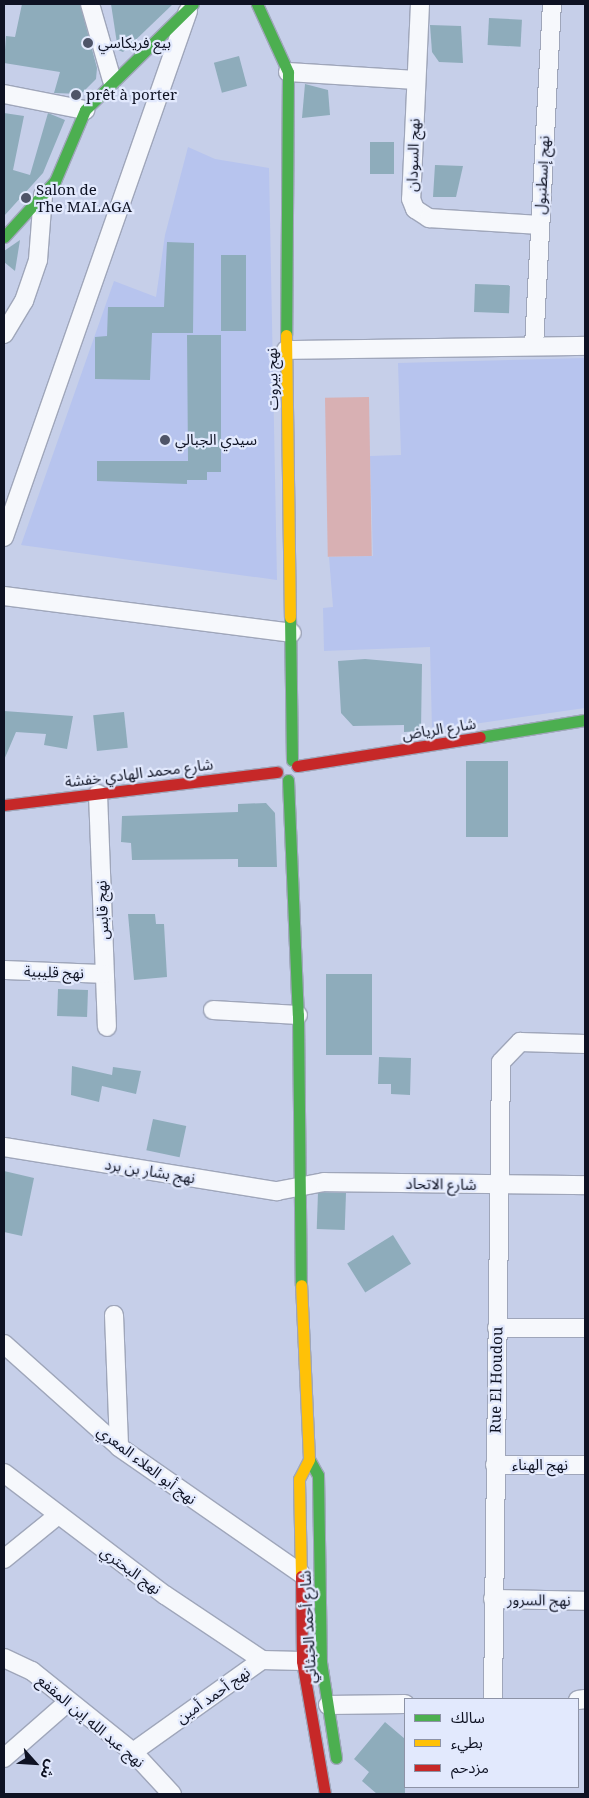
<!DOCTYPE html>
<html>
<head>
<meta charset="utf-8">
<style>
	body { margin:0 }
	#map { position:relative; width:589px; height:1798px; overflow:hidden; background:#c6cfe9; font-family:"Noto Serif","Noto Sans Arabic",serif }
	div>[style] { position:absolute }
	.built>* { inset:0; background:#b7c4ee }
	.green>* { inset:0; background:#d8b0b3; transform-origin:0 0 }
	.building>* { inset:0; background:#8eacbb; transform-origin:0 0 }
	.roads { filter:drop-shadow(1px 0 #9fa6ba) drop-shadow(-1px 0 #9fa6ba) drop-shadow(0 1px #9fa6ba) drop-shadow(0 -1px #9fa6ba) }
	.street>* { height:18px; margin:-9px; padding:0 9px; transform-origin:9px; border-radius:9px; background:#f6f8fc }
	.fast>* { height:11px; margin:-5.5px; padding:0 5.5px; transform-origin:5.5px; border-radius:5.5px; background:#4caf50 }
	.slow>* { height:11px; margin:-5.5px; padding:0 5.5px; transform-origin:5.5px; border-radius:5.5px; background:#ffc107 }
	.jam>* { height:11px; margin:-5.5px; padding:0 5.5px; transform-origin:5.5px; border-radius:5.5px; background:#c62828 }
	.dots>* { width:14px; height:14px; translate:-50% -50%; box-sizing:border-box; border:2px solid #e2e9fd; border-radius:50% }
	span { translate:-50% -50%; white-space:nowrap; text-align:center; line-height:1.15; -webkit-text-stroke:4.5px #e2e9fd; paint-order:stroke }
	.poi-label { font-size:15px; color:#0e1223 }
	.left { translate:0 -50%; text-align:left }
	.street-label { font-size:15px; color:#0e1223 }
	.frame { position:absolute; inset:0; border:5px solid #0e1223; pointer-events:none }
	.legend { position:absolute; left:404px; top:1698px; width:175px; height:90px; box-sizing:border-box; background:#e2e9fd; border:1px solid #8d93a6; margin:0; padding:6px 9px; list-style:none; font-size:15px; color:#0e1223 }
	.legend li { display:flex; align-items:center; gap:10px; height:25px }
	.legend b { width:25px; border:1px solid #8d93a6 }
	.north { position:absolute; left:10px; top:1738px; width:50px; height:50px; -webkit-text-stroke:4px #e2e9fd; paint-order:stroke; rotate:116deg; font-size:14px; font-weight:700; line-height:20px; text-align:center; color:#0e1223 }
	.north::after { content:''; display:block; margin:auto; width:18px; height:22px; background:#0e1223; clip-path:polygon(50% 0,100% 100%,50% 72%,0 100%) }
</style>
</head>
<body>
<div id="map">
	<div class="built">
		<i style="clip-path:polygon(188px 147px,215px 159px,269px 168px,277px 580px,21px 545px,114px 281px,156px 297px,165px 235px)"></i>
		<i style="clip-path:polygon(585px 358px,585px 708px,432px 730px,430px 647px,324px 651px,323px 608px,333px 607px,329px 557px,373px 556px,370px 456px,401px 455px,398px 363px)"></i>
	</div>
	<div class="green">
		<i style="left:369px;top:397px;width:159px;height:44px;rotate:89deg"></i>
	</div>
	<div class="building">
		<i style="clip-path:polygon(22px 4px,80px 4px,97px 68px,96px 79px,81px 94px,54px 93px,60px 72px,4px 63px,6px 36px,15px 37px)"></i>
		<i style="clip-path:polygon(111px 4px,173px 4px,123px 52px,118px 50px)"></i>
		<i style="left:489px;top:18px;width:33px;height:27px;rotate:3deg"></i>
		<i style="clip-path:polygon(430px 25px,461px 26px,463px 63px,439px 62px,432px 52px)"></i>
		<i style="left:239px;top:56px;width:31px;height:26px;rotate:75deg"></i>
		<i style="clip-path:polygon(305px 84px,328px 90px,330px 115px,302px 118px)"></i>
		<i style="clip-path:polygon(4px 113px,24px 116px,13px 170px,30px 175px,48px 113px,65px 120px,43px 173px,4px 216px)"></i>
		<i style="left:370px;top:142px;width:24px;height:32px"></i>
		<i style="clip-path:polygon(435px 165px,463px 166px,456px 197px,433px 197px)"></i>
		<i style="clip-path:polygon(20px 240px,15px 271px,4px 262px,4px 251px)"></i>
		<i style="clip-path:polygon(167px 242px,194px 243px,193px 333px,152px 333px,150px 380px,95px 379px,95px 337px,107px 336px,108px 307px,164px 307px)"></i>
		<i style="left:221px;top:255px;width:25px;height:76px"></i>
		<i style="left:475px;top:284px;width:35px;height:28px;rotate:2deg"></i>
		<i style="clip-path:polygon(187px 335px,221px 335px,221px 472px,207px 472px,207px 480px,187px 480px,187px 484px,97px 481px,97px 461px,188px 461px)"></i>
		<i style="clip-path:polygon(365px 659px,422px 664px,421px 731px,404px 732px,404px 725px,353px 726px,341px 713px,338px 661px)"></i>
		<i style="clip-path:polygon(4px 711px,73px 716px,67px 749px,44px 745px,46px 734px,16px 732px,4px 760px)"></i>
		<i style="left:124px;top:712px;width:36px;height:31px;rotate:84deg"></i>
		<i style="left:508px;top:761px;width:76px;height:42px;rotate:90deg"></i>
		<i style="clip-path:polygon(266px 803px,275px 813px,277px 867px,238px 867px,238px 859px,132px 860px,131px 843px,121px 842px,122px 816px,238px 812px,238px 804px)"></i>
		<i style="clip-path:polygon(128px 914px,155px 914px,156px 924px,164px 924px,167px 977px,134px 980px)"></i>
		<i style="left:326px;top:974px;width:46px;height:81px"></i>
		<i style="left:88px;top:990px;width:27px;height:30px;rotate:92deg"></i>
		<i style="clip-path:polygon(379px 1057px,411px 1058px,410px 1095px,391px 1094px,391px 1084px,378px 1084px)"></i>
		<i style="clip-path:polygon(72px 1066px,112px 1075px,113px 1067px,141px 1071px,136px 1094px,102px 1086px,99px 1102px,71px 1095px)"></i>
		<i style="left:153px;top:1119px;width:34px;height:32px;rotate:12deg"></i>
		<i style="clip-path:polygon(4px 1171px,34px 1178px,22px 1236px,4px 1232px)"></i>
		<i style="left:346px;top:1193px;width:37px;height:28px;rotate:92deg"></i>
		<i style="left:393px;top:1235px;width:34px;height:54px;rotate:58deg"></i>
		<i style="clip-path:polygon(385px 1722px,405px 1739px,405px 1794px,377px 1794px,362px 1781px,369px 1772px,354px 1759px)"></i>
	</div>
	<div class="roads">
		<div class="street">
			<i style="left:90px;top:4px;width:79px;rotate:73.9deg"></i>
			<i style="left:420px;top:4px;width:195px;rotate:92.6deg"></i>
			<i style="left:411px;top:199px;width:11px;rotate:68deg"></i>
			<i style="left:415px;top:209px;width:17px;rotate:33deg"></i>
			<i style="left:429px;top:218px;width:110px;rotate:3.6deg"></i>
			<i style="left:288px;top:72px;width:128px;rotate:3.6deg"></i>
			<i style="left:4px;top:94px;width:83px;rotate:11.2deg"></i>
			<i style="left:4px;top:334px;width:39px;rotate:-59deg"></i>
			<i style="left:24px;top:301px;width:43px;rotate:-71.1deg"></i>
			<i style="left:38px;top:260px;width:65px;rotate:-85.6deg"></i>
			<i style="left:534px;top:346px;width:342px;rotate:-87deg"></i>
			<i style="left:286px;top:350px;width:299px;rotate:-0.8deg"></i>
			<i style="left:4px;top:537px;width:557px;rotate:-70.72deg"></i>
			<i style="left:4px;top:596px;width:290px;rotate:7.3deg"></i>
			<i style="left:98px;top:794px;width:233px;rotate:87.8deg"></i>
			<i style="left:4px;top:970px;width:100px;rotate:2.3deg"></i>
			<i style="left:213px;top:1010px;width:85px;rotate:3.4deg"></i>
			<i style="left:4px;top:1147px;width:277px;rotate:9.2deg"></i>
			<i style="left:277px;top:1191px;width:48px;rotate:-10.8deg"></i>
			<i style="left:324px;top:1182px;width:261px;rotate:0.7deg"></i>
			<i style="left:114px;top:1315px;width:132px;rotate:87.8deg"></i>
			<i style="left:497px;top:1328px;width:88px"></i>
			<i style="left:4px;top:1344px;width:154px;rotate:41.8deg"></i>
			<i style="left:119px;top:1447px;width:221px;rotate:34.8deg"></i>
			<i style="left:495px;top:1465px;width:90px"></i>
			<i style="left:4px;top:1473px;width:202px;rotate:37.2deg"></i>
			<i style="left:165px;top:1595px;width:117px;rotate:33.8deg"></i>
			<i style="left:4px;top:1559px;width:68px;rotate:-39.1deg"></i>
			<i style="left:493px;top:1599px;width:92px;rotate:1.2deg"></i>
			<i style="left:4px;top:1658px;width:31px;rotate:25deg"></i>
			<i style="left:32px;top:1671px;width:129px;rotate:38.7deg"></i>
			<i style="left:133px;top:1752px;width:57px;rotate:47.1deg"></i>
			<i style="left:493px;top:1699px;width:637px;rotate:-89.28deg"></i>
			<i style="left:501px;top:1062px;width:28px;rotate:-46deg"></i>
			<i style="left:520px;top:1042px;width:65px;rotate:1.8deg"></i>
			<i style="left:578px;top:1700px;width:7px;rotate:-8deg"></i>
			<i style="left:328px;top:1705px;width:77px;rotate:-0.7deg"></i>
			<i style="left:133px;top:1752px;width:158px;rotate:-35.5deg"></i>
			<i style="left:262px;top:1660px;width:40px;rotate:1.4deg"></i>
			<i style="left:4px;top:1758px;width:85px;rotate:-41.2deg"></i>
		</div>
		<div class="fast">
			<i style="left:257px;top:4px;width:75px;rotate:65.5deg"></i>
			<i style="left:288px;top:72px;width:263px;rotate:90.4deg"></i>
			<i style="left:4px;top:237px;width:76px;rotate:-47.7deg"></i>
			<i style="left:55px;top:181px;width:77px;rotate:-67.1deg"></i>
			<i style="left:85px;top:110px;width:151px;rotate:-44.5deg"></i>
			<i style="left:290px;top:617px;width:143px;rotate:89.2deg"></i>
			<i style="left:480px;top:737px;width:106px;rotate:-9.2deg"></i>
			<i style="left:288px;top:780px;width:235px;rotate:87.6deg"></i>
			<i style="left:298px;top:1015px;width:270px;rotate:89.4deg"></i>
			<i style="left:309px;top:1459px;width:18px;rotate:61deg"></i>
			<i style="left:318px;top:1475px;width:187px;rotate:89.1deg"></i>
			<i style="left:321px;top:1662px;width:97px;rotate:81.1deg"></i>
		</div>
		<div class="slow">
			<i style="left:286px;top:335px;width:282px;rotate:89.2deg"></i>
			<i style="left:301px;top:1576px;width:97px;rotate:-91.2deg"></i>
			<i style="left:299px;top:1479px;width:22px;rotate:-63deg"></i>
			<i style="left:309px;top:1459px;width:174px;rotate:-92.6deg"></i>
		</div>
		<div class="jam">
			<i style="left:297px;top:766px;width:185px;rotate:-9deg"></i>
			<i style="left:4px;top:805px;width:275px;rotate:-6.9deg"></i>
			<i style="left:301px;top:1576px;width:85px;rotate:89.3deg"></i>
			<i style="left:302px;top:1661px;width:135px;rotate:80.2deg"></i>
		</div>
	</div>
	<div class="dots">
		<i style="left:88px;top:43px;background:#4e5468"></i>
		<i style="left:76px;top:95px;background:#4e5468"></i>
		<i style="left:26px;top:198px;background:#4e5468"></i>
		<i style="left:165px;top:440px;background:#4e5468"></i>
	</div>
	<div class="poi-label">
		<span class="left" style="left:98px;top:43px">بيع فريكاسي</span>
		<span class="left" style="left:86px;top:95px">prêt à porter</span>
		<span class="left" style="left:36px;top:198px">Salon de<br>The MALAGA</span>
		<span class="left" style="left:175px;top:440px">سيدي الجبالي</span>
	</div>
	<div class="street-label">
		<span style="left:413px;top:155px;rotate:-88deg">نهج السودان</span>
		<span style="left:542px;top:175px;rotate:-87deg">نهج إسطنبول</span>
		<span style="left:272px;top:379px;rotate:-91deg">نهج بيروت</span>
		<span style="left:439px;top:729px;rotate:-9deg">شارع الرياض</span>
		<span style="left:139px;top:773px;rotate:-7deg">شارع محمد الهادي خفشة</span>
		<span style="left:102px;top:910px;rotate:-92deg">نهج قابس</span>
		<span style="left:54px;top:972px;rotate:2deg">نهج قليبية</span>
		<span style="left:150px;top:1171px;rotate:9deg">نهج بشار بن برد</span>
		<span style="left:441px;top:1184px;rotate:1deg">شارع الاتحاد</span>
		<span style="left:496px;top:1380px;rotate:-89deg">Rue El Houdou</span>
		<span style="left:147px;top:1465px;rotate:37deg">نهج أبو العلاء المعري</span>
		<span style="left:540px;top:1465px">نهج الهناء</span>
		<span style="left:131px;top:1570px;rotate:36deg">نهج البحتري</span>
		<span style="left:539px;top:1600px;rotate:1deg">نهج السرور</span>
		<span style="left:308px;top:1627px;rotate:-93deg">شارع أحمد الخبثاني</span>
		<span style="left:213px;top:1695px;rotate:-35deg">نهج أحمد أمين</span>
		<span style="left:91px;top:1721px;rotate:40deg">نهج عبد الله إبن المقفع</span>
	</div>
	<div class="frame"></div>
	<ul class="legend">
	<li><b style="height:6px;background:#4caf50"></b>سالك</li>
	<li><b style="height:6px;background:#ffc107"></b>بطيء</li>
	<li><b style="height:6px;background:#c62828"></b>مزدحم</li>
	</ul>
	<div class="north">ش</div>
</div>
</body>
</html>
